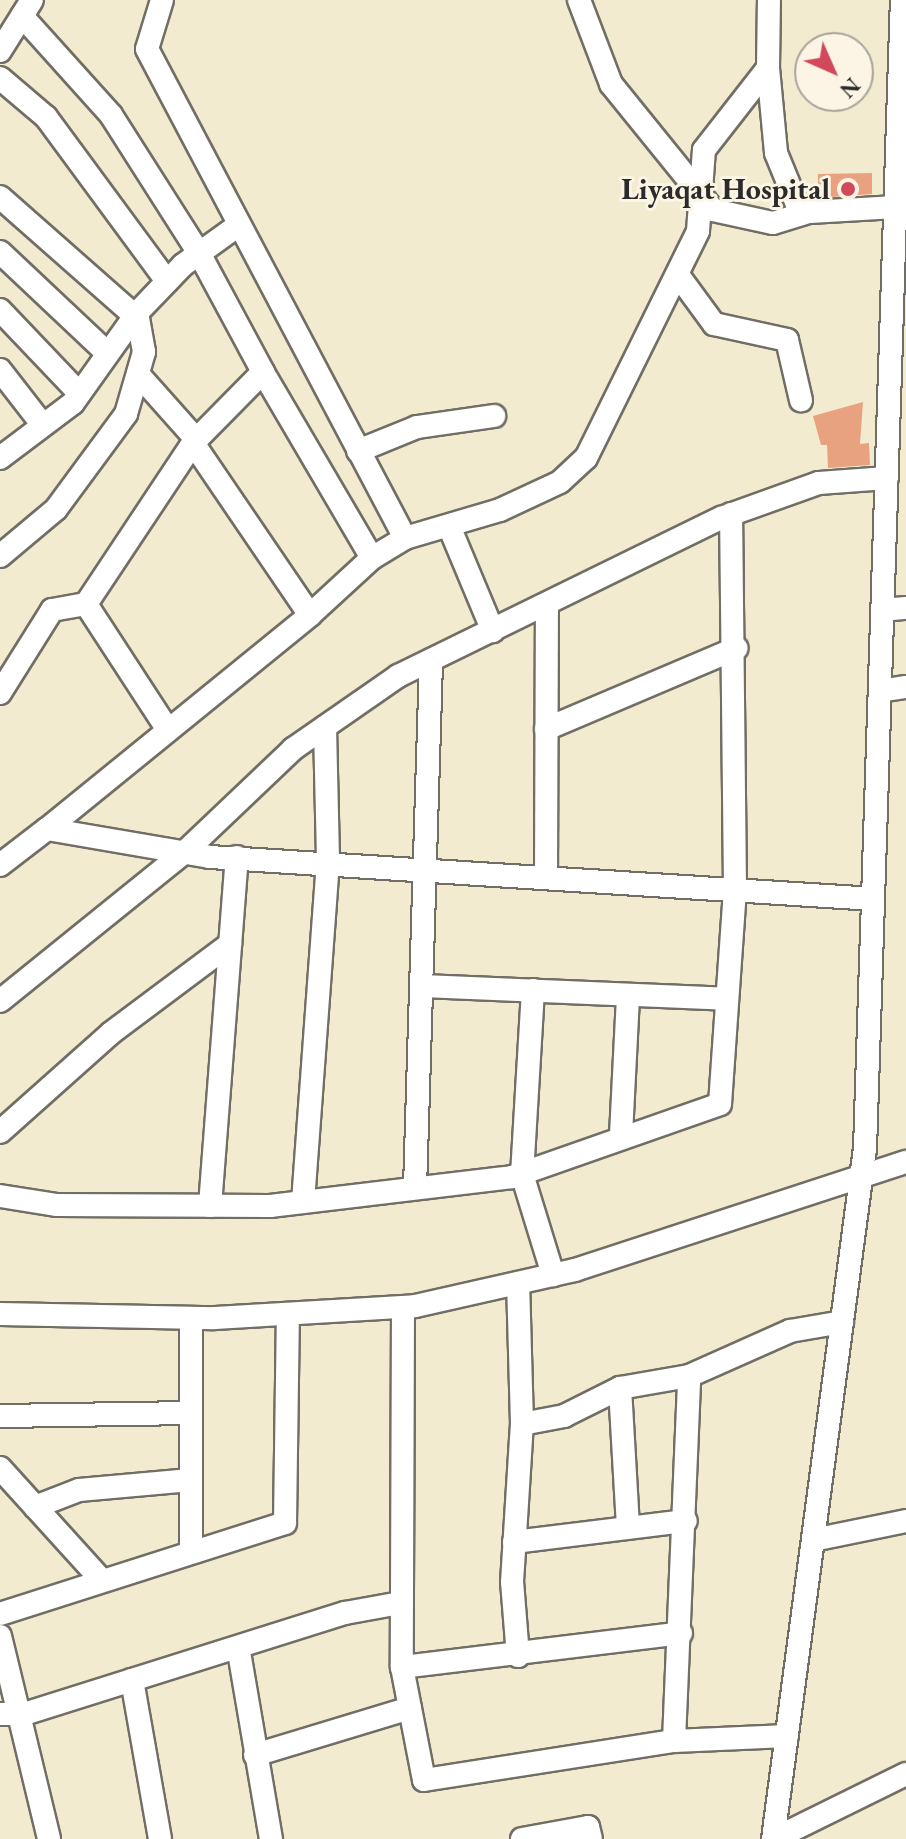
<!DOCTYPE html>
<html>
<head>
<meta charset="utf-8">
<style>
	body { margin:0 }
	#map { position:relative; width:906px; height:1839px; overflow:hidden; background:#f2ebd0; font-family:"EB Garamond",serif }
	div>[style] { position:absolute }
	.building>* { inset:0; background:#e9a27f }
	.roads { filter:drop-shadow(2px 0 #716e65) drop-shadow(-2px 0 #716e65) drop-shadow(0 2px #716e65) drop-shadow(0 -2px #716e65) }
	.minor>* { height:22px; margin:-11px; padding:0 11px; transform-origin:11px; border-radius:11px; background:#fff }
	.dots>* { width:22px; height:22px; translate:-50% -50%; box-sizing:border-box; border:4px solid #fcf5e5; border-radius:50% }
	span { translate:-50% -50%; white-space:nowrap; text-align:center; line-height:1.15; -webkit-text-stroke:6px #fcf5e5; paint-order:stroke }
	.poi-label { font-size:30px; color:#2b2b2b; font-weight:700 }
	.right { translate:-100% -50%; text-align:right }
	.north { position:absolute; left:794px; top:32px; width:80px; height:80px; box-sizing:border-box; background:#fcf5e5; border:2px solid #a8a49b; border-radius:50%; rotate:135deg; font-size:22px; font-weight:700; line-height:32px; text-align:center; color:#2b2b2b }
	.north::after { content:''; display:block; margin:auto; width:28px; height:36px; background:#d1495b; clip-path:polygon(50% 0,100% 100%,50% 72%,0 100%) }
</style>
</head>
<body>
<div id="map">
	<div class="building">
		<i style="clip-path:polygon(872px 173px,872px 194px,818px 198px,818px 174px)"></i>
		<i style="clip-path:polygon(863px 402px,860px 444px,869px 443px,870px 465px,828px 468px,827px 445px,821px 445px,813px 416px)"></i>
	</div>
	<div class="roads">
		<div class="minor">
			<i style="left:162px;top:0;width:51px;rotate:107deg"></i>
			<i style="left:147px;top:49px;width:553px;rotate:62.18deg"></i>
			<i style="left:579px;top:0;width:90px;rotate:69.1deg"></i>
			<i style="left:611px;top:84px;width:162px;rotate:51deg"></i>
			<i style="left:713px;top:210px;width:61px;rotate:12.2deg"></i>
			<i style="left:773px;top:223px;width:39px;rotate:-17deg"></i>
			<i style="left:810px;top:212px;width:86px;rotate:-3.3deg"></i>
			<i style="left:22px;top:16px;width:133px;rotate:48deg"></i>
			<i style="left:111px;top:115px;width:164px;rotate:57.5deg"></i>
			<i style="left:199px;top:253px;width:135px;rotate:61.7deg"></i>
			<i style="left:0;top:51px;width:60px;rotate:-57.9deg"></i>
			<i style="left:768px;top:68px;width:85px;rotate:84.6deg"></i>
			<i style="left:776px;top:153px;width:66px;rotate:67.7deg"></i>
			<i style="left:0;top:78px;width:60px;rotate:40.3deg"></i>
			<i style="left:46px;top:117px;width:204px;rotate:53.6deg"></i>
			<i style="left:0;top:197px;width:180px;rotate:41.4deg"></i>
			<i style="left:0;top:252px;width:146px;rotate:43.3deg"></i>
			<i style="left:678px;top:275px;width:61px;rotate:53.7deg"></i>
			<i style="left:714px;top:324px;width:75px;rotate:12.4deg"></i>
			<i style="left:787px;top:340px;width:62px;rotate:76.9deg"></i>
			<i style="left:0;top:310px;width:115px;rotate:46.4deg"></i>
			<i style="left:0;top:370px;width:68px;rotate:52.1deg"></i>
			<i style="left:138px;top:374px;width:87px;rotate:48.3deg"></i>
			<i style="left:358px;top:451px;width:64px;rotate:-22.1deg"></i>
			<i style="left:417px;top:427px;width:78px;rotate:-8.1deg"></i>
			<i style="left:0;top:458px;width:91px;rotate:-37deg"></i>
			<i style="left:73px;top:403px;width:110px;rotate:-54.6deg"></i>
			<i style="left:137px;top:313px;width:66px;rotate:-46.2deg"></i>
			<i style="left:183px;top:265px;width:67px;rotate:-35.8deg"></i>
			<i style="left:449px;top:526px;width:114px;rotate:67.3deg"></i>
			<i style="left:0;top:556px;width:73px;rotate:-40deg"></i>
			<i style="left:56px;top:509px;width:118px;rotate:-53.6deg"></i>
			<i style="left:126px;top:414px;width:65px;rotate:-73.8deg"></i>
			<i style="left:144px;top:352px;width:40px;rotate:-100deg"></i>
			<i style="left:372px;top:558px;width:39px;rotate:-31deg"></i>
			<i style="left:405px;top:538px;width:99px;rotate:-16.4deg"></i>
			<i style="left:500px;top:510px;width:66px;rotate:-25deg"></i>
			<i style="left:560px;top:482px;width:35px;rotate:-43deg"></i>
			<i style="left:586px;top:458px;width:253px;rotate:-63.7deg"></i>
			<i style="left:698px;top:231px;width:81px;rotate:-85.8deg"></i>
			<i style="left:704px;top:150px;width:104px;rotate:-52deg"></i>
			<i style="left:768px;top:68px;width:68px;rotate:-89.2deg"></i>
			<i style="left:882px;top:610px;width:24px;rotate:-5deg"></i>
			<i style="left:880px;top:691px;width:26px;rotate:-9deg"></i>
			<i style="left:0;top:693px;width:98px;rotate:-57.9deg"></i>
			<i style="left:52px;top:610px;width:35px;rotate:-10deg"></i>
			<i style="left:546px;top:729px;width:207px;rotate:-23deg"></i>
			<i style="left:168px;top:730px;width:150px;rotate:-123.1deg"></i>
			<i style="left:86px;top:604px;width:193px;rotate:-56.4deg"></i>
			<i style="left:47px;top:829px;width:339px;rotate:-39.1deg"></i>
			<i style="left:310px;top:615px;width:84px;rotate:-42.6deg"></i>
			<i style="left:372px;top:558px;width:216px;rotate:-120.4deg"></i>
			<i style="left:263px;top:372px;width:100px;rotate:134.6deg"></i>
			<i style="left:193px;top:443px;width:208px;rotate:55.8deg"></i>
			<i style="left:0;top:865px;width:59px;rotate:-37.5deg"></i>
			<i style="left:47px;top:829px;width:165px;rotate:9.7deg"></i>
			<i style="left:210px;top:857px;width:664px;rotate:3.62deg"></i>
			<i style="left:546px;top:875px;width:269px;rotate:-89.8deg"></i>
			<i style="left:422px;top:986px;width:305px;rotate:2.4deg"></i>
			<i style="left:533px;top:990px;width:184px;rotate:93.4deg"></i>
			<i style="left:522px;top:1174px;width:106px;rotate:72.9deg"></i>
			<i style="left:0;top:1001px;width:239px;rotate:-38.9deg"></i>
			<i style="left:186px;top:851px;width:148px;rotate:-43.6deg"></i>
			<i style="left:293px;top:749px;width:128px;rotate:-34.8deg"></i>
			<i style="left:398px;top:676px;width:360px;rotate:-26.1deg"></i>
			<i style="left:721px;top:518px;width:104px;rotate:-19.7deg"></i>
			<i style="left:819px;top:483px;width:68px;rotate:-4.2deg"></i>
			<i style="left:0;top:1132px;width:149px;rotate:-41.7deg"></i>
			<i style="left:111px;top:1033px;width:149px;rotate:-36.8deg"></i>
			<i style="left:621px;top:1135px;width:140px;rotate:-87.1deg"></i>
			<i style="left:415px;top:1188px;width:528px;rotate:-88.26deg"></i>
			<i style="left:0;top:1196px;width:58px;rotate:9deg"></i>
			<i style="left:57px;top:1205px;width:213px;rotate:0.3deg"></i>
			<i style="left:270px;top:1206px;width:244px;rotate:-6.8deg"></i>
			<i style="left:512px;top:1177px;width:220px;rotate:-19.3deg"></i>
			<i style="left:720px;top:1104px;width:216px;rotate:-86deg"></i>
			<i style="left:735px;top:889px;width:375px;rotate:-90.6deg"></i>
			<i style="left:303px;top:1202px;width:344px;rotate:-85.8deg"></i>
			<i style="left:328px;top:859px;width:132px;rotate:-91.3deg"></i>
			<i style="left:210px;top:1206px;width:350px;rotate:-85.6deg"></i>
			<i style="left:403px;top:1307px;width:360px;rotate:90.2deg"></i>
			<i style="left:402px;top:1667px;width:115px;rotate:79deg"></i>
			<i style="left:424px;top:1780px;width:253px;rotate:-8.9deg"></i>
			<i style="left:674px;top:1741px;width:113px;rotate:-2.5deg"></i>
			<i style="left:0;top:1314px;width:215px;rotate:1.1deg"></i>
			<i style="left:215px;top:1318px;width:200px;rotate:-3.4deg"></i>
			<i style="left:415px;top:1306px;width:164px;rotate:-12.7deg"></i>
			<i style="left:575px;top:1270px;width:348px;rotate:-18.1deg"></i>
			<i style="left:620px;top:1388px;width:140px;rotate:86.7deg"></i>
			<i style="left:0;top:1416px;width:191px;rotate:-0.9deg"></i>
			<i style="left:522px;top:1424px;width:43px;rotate:-10.8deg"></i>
			<i style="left:564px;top:1416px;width:63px;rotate:-26.6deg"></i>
			<i style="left:620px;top:1388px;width:70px;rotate:-9.9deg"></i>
			<i style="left:689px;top:1376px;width:111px;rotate:-24deg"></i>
			<i style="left:790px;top:1331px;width:53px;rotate:-9.8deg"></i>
			<i style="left:0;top:1468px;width:147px;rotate:47.8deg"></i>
			<i style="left:35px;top:1507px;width:47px;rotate:-21.1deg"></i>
			<i style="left:79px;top:1490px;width:112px;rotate:-5.1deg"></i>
			<i style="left:813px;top:1540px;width:95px;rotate:-11.5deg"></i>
			<i style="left:514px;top:1542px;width:173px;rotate:-7deg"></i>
			<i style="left:191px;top:1550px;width:232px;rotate:-90deg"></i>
			<i style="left:0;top:1614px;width:299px;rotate:-17.7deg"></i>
			<i style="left:285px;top:1523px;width:209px;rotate:-89.2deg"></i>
			<i style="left:0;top:1636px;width:209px;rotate:76.4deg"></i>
			<i style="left:239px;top:1652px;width:190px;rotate:80.3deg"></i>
			<i style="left:518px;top:1656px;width:74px;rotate:-94.6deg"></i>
			<i style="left:512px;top:1582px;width:158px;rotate:-86.4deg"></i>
			<i style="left:522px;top:1424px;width:141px;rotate:-91.6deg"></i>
			<i style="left:402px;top:1667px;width:281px;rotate:-6.9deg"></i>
			<i style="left:132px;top:1680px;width:161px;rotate:80deg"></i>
			<i style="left:0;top:1714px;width:24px"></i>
			<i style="left:24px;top:1714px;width:337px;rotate:-17.5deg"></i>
			<i style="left:345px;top:1613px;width:56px;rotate:-10.3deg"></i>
			<i style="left:674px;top:1741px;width:365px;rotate:-87.6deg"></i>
			<i style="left:255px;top:1755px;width:162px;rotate:-16.9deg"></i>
			<i style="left:522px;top:1839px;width:67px;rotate:-10.3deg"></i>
			<i style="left:588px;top:1827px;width:12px;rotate:76deg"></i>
			<i style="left:773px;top:1839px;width:696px;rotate:-82.41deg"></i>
			<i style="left:865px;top:1149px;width:1150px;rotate:-88.16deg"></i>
			<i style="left:774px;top:1839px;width:147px;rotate:-26.2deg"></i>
		</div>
	</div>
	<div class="dots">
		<i style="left:848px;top:189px;background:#d1495b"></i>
	</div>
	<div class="poi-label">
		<span class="right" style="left:830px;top:189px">Liyaqat Hospital</span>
	</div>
	<div class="north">N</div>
</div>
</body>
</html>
